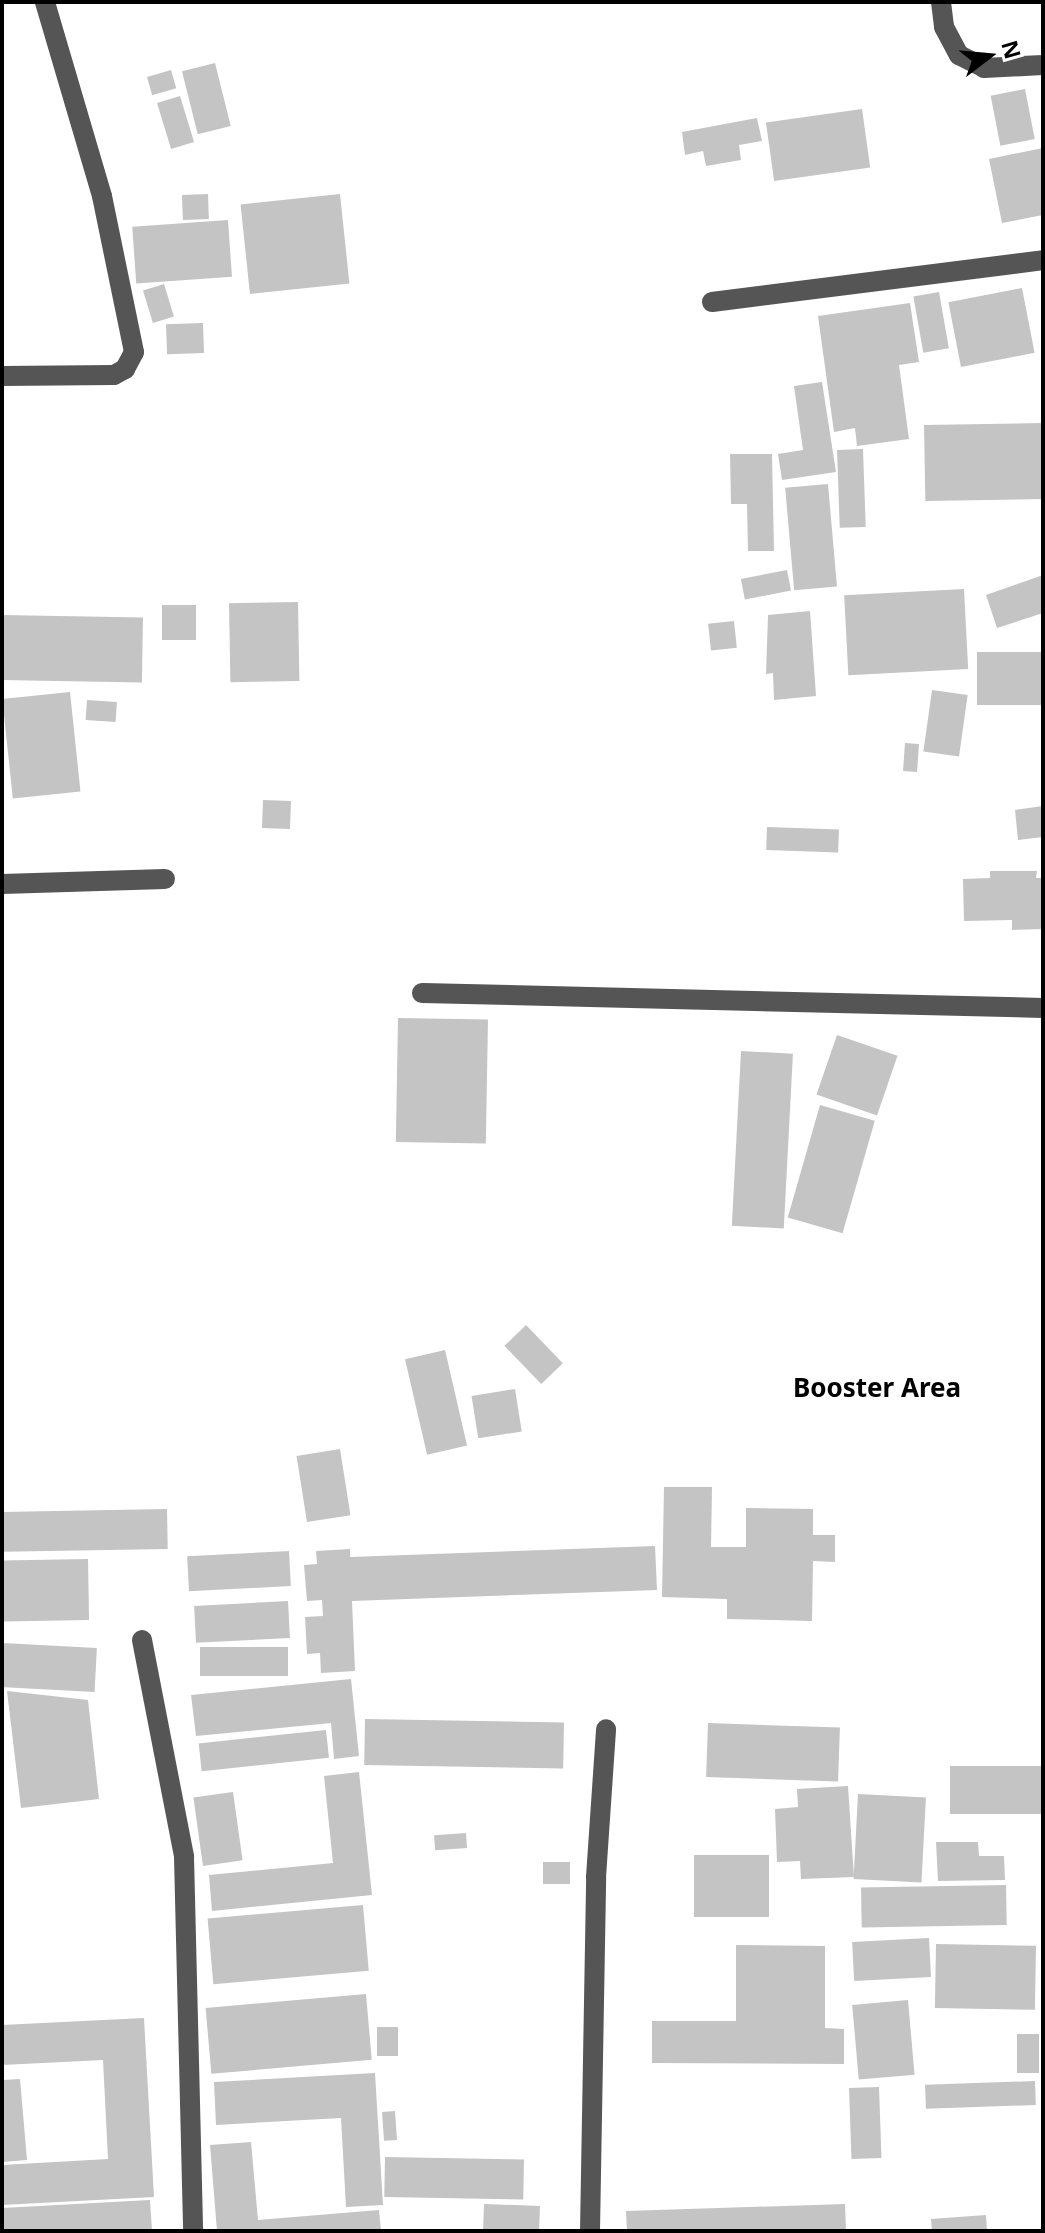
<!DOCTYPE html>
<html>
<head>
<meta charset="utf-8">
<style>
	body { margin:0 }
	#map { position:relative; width:1045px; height:2233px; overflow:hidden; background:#fff; font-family:"Noto Sans",sans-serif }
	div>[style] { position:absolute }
	.building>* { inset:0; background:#c4c4c4; transform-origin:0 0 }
	.minor>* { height:20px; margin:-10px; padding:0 10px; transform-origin:10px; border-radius:10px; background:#555 }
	span { translate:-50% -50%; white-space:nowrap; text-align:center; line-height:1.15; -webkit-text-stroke:7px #fff; paint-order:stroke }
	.quarter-label { font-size:26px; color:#000; font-weight:700 }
	.frame { position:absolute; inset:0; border:4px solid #000; pointer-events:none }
	.north { position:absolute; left:949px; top:16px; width:80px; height:80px; -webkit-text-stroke:6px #fff; paint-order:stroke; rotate:74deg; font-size:22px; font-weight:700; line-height:32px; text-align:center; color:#000 }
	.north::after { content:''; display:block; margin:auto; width:28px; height:36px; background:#000; clip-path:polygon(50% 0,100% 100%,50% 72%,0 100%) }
</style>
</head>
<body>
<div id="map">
	<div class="building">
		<i style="left:215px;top:63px;width:65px;height:34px;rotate:76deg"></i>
		<i style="left:171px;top:70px;width:19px;height:25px;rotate:74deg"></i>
		<i style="left:1025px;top:89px;width:51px;height:35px;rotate:79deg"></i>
		<i style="left:180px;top:96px;width:48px;height:24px;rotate:73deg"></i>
		<i style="left:862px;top:109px;width:59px;height:97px;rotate:82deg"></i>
		<i style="clip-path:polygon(757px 118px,762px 141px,739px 145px,741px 160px,706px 166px,703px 151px,685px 155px,682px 132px)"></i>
		<i style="clip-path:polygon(1043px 148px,1043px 215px,1002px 223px,989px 159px)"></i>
		<i style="left:208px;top:194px;width:25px;height:26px;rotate:88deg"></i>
		<i style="left:340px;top:194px;width:90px;height:100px;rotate:84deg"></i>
		<i style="left:228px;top:220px;width:57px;height:96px;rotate:86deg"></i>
		<i style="left:164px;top:284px;width:34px;height:22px;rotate:73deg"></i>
		<i style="left:1022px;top:288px;width:66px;height:75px;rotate:79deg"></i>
		<i style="left:939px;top:292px;width:57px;height:26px;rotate:80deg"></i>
		<i style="clip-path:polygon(910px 303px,919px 362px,899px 365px,909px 439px,857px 446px,855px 428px,834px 432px,818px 316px)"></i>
		<i style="left:203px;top:323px;width:30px;height:37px;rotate:88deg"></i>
		<i style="clip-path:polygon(822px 382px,836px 472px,782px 480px,778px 454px,803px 450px,794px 386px)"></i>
		<i style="left:1042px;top:423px;width:76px;height:118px;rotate:89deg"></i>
		<i style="left:863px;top:449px;width:78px;height:26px;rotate:88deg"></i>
		<i style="clip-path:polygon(730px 454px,772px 454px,774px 551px,748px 551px,747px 504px,731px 504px)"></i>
		<i style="left:828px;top:484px;width:103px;height:43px;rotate:85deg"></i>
		<i style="left:787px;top:570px;width:21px;height:47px;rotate:79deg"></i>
		<i style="clip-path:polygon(1043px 575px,1043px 613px,997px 628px,986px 595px)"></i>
		<i style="left:964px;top:589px;width:80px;height:120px;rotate:87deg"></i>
		<i style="left:298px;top:602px;width:79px;height:69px;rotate:89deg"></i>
		<i style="left:162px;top:605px;width:34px;height:35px"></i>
		<i style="clip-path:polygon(810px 611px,816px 696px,774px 700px,773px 673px,766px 674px,768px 615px)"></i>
		<i style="left:2px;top:615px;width:141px;height:65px;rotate:1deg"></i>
		<i style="left:734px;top:621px;width:27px;height:26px;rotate:84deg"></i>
		<i style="left:1043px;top:652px;width:53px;height:66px;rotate:90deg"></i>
		<i style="left:932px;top:690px;width:36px;height:62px;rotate:8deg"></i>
		<i style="left:70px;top:692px;width:100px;height:68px;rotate:84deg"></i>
		<i style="left:87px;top:700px;width:30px;height:20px;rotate:4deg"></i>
		<i style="left:905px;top:743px;width:14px;height:28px;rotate:4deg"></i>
		<i style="left:263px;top:800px;width:28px;height:28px;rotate:2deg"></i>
		<i style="clip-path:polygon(1043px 806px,1043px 837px,1018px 840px,1015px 810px)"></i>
		<i style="left:767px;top:827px;width:72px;height:23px;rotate:2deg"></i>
		<i style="clip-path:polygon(990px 871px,1037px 871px,1036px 878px,1043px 878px,1043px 929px,1012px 930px,1012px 920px,964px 921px,963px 879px,990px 878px)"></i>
		<i style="left:398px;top:1018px;width:90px;height:124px;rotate:1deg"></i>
		<i style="left:837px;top:1035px;width:64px;height:63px;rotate:19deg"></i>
		<i style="left:741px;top:1051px;width:52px;height:175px;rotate:3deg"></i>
		<i style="left:820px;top:1105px;width:57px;height:117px;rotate:16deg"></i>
		<i style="left:526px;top:1325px;width:53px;height:30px;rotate:46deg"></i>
		<i style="left:445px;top:1350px;width:98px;height:41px;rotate:77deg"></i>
		<i style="left:515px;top:1389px;width:43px;height:44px;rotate:81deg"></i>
		<i style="left:340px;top:1449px;width:67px;height:44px;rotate:81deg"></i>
		<i style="clip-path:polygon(664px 1487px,712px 1487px,711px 1547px,746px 1547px,746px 1508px,813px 1509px,813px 1535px,835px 1535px,835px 1562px,813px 1561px,812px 1621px,727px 1619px,727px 1599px,662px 1597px)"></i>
		<i style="left:167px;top:1509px;width:40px;height:165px;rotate:89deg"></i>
		<i style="clip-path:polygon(655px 1546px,657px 1590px,352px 1601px,355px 1671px,321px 1673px,320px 1653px,307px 1654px,305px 1617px,323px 1616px,322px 1600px,307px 1601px,304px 1565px,317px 1564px,316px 1551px,350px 1549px,350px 1557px)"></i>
		<i style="left:289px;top:1551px;width:35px;height:102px;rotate:87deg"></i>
		<i style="left:88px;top:1559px;width:61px;height:86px;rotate:89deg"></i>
		<i style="left:288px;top:1601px;width:37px;height:94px;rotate:87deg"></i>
		<i style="left:2px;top:1643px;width:95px;height:44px;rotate:3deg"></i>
		<i style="left:288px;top:1647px;width:29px;height:88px;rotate:90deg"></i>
		<i style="clip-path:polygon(351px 1679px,359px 1756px,334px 1759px,331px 1723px,196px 1736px,191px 1695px)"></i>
		<i style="clip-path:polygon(7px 1691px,88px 1700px,99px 1799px,21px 1808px)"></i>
		<i style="left:365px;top:1719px;width:199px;height:46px;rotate:1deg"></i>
		<i style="left:708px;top:1723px;width:132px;height:54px;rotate:2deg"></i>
		<i style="left:326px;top:1730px;width:28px;height:128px;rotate:84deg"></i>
		<i style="left:1043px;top:1766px;width:48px;height:93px;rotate:90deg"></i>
		<i style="clip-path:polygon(359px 1772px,372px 1895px,212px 1911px,209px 1875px,333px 1863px,324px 1776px)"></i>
		<i style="clip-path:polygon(848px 1786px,854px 1877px,801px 1879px,800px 1861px,777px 1862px,775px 1809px,798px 1807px,797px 1789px)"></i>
		<i style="left:233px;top:1792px;width:69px;height:40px;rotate:82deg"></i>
		<i style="left:858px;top:1794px;width:68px;height:85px;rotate:3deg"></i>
		<i style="left:466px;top:1833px;width:15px;height:32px;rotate:86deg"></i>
		<i style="clip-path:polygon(936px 1842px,978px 1842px,979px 1856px,1004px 1856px,1005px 1880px,938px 1881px)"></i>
		<i style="left:694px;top:1855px;width:75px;height:62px"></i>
		<i style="left:570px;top:1862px;width:22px;height:27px;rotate:90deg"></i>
		<i style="left:1006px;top:1885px;width:40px;height:145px;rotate:89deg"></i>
		<i style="left:363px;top:1905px;width:66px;height:156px;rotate:85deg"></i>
		<i style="left:929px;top:1938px;width:39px;height:77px;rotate:87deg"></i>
		<i style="left:936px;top:1944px;width:100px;height:64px;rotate:1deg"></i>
		<i style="clip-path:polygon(736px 1945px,825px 1946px,825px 2028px,844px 2029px,844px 2064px,652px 2063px,652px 2021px,736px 2021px)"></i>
		<i style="left:366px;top:1994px;width:66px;height:161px;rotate:85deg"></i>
		<i style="left:908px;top:2000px;width:75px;height:56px;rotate:85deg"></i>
		<i style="clip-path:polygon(144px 2018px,154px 2197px,2px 2205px,2px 2165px,108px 2159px,103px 2060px,2px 2065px,2px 2025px)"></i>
		<i style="left:377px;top:2027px;width:21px;height:29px"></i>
		<i style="left:1017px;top:2034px;width:22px;height:39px"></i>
		<i style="clip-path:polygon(375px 2073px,383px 2205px,346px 2207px,341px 2118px,216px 2125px,214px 2082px)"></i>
		<i style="clip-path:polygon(20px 2079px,27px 2160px,2px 2162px,2px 2080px)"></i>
		<i style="left:1035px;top:2081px;width:24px;height:110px;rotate:88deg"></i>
		<i style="left:879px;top:2087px;width:71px;height:30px;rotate:88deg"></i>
		<i style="left:395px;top:2111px;width:29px;height:13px;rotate:86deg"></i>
		<i style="clip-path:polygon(251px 2142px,258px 2220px,379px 2210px,381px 2231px,217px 2231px,210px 2145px)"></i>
		<i style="left:385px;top:2157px;width:139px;height:40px;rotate:1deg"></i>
		<i style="clip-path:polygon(150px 2200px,152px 2231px,2px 2231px,2px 2208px)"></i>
		<i style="left:484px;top:2204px;width:56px;height:27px;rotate:2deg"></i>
		<i style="clip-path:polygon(845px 2204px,846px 2231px,627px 2231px,626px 2211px)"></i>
		<i style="clip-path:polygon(986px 2215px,987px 2231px,932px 2231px,931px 2219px)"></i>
	</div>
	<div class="minor">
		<i style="left:941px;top:2px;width:25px;rotate:83deg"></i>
		<i style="left:944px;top:27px;width:32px;rotate:62deg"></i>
		<i style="left:959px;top:55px;width:28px;rotate:27deg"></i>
		<i style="left:984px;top:68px;width:59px;rotate:-2.9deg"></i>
		<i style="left:712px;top:302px;width:334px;rotate:-7.2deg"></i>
		<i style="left:2px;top:376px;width:112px;rotate:-0.5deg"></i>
		<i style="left:114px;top:375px;width:13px;rotate:-29deg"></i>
		<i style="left:125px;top:369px;width:19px;rotate:-62deg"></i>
		<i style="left:134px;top:352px;width:159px;rotate:-101.6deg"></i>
		<i style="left:102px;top:196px;width:202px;rotate:-106.4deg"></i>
		<i style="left:2px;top:884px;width:163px;rotate:-1.8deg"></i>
		<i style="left:422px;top:993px;width:621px;rotate:1.38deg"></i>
		<i style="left:142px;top:1640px;width:221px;rotate:79deg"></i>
		<i style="left:184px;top:1857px;width:374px;rotate:88.6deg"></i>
		<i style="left:590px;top:2231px;width:354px;rotate:-89deg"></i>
		<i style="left:596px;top:1877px;width:148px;rotate:-86.1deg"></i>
	</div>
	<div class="quarter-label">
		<span style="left:877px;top:1388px">Booster Area</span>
	</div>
	<div class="frame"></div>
	<div class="north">N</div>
</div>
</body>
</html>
